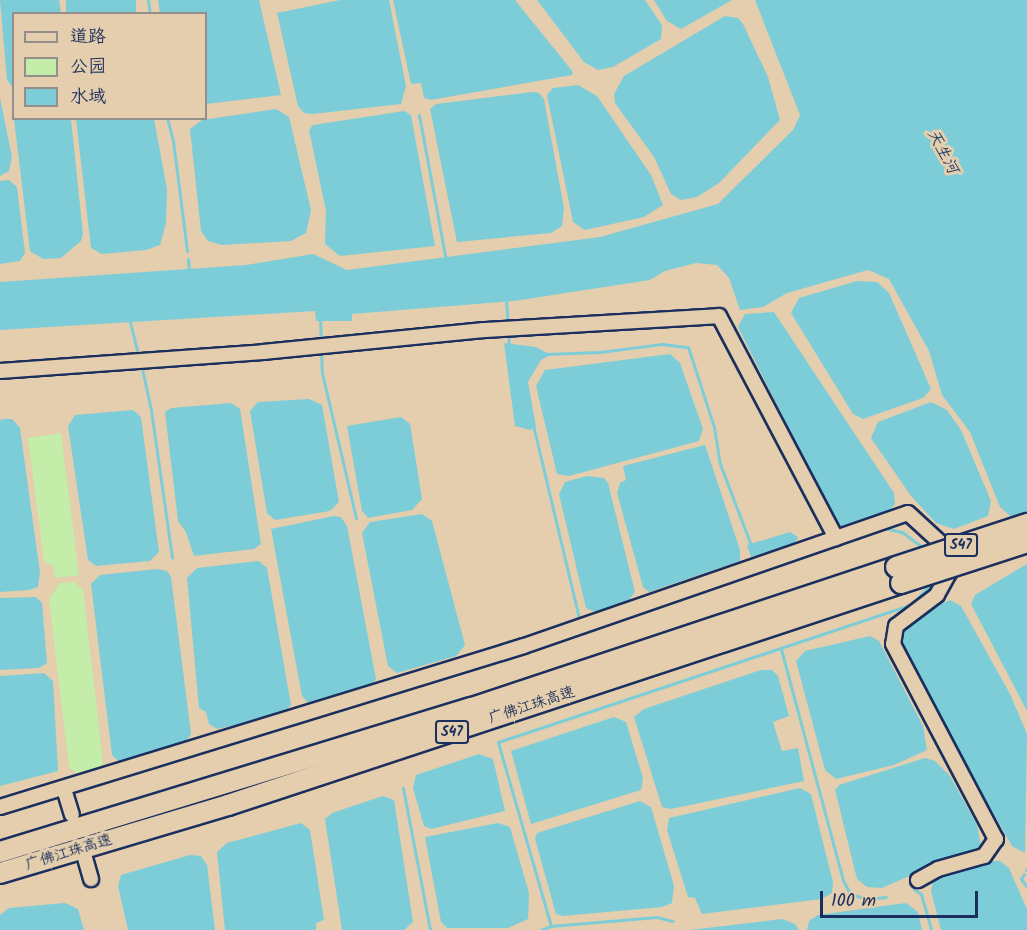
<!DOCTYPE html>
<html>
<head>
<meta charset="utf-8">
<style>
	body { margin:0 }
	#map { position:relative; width:1027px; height:930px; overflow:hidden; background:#e4cead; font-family:Kalam,"LXGW WenKai TC",sans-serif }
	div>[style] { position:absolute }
	.green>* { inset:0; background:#c3eda8 }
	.water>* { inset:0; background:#7dcdd8; transform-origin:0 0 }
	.stream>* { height:3px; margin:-1.5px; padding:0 1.5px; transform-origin:1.5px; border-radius:1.5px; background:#7dcdd8 }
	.roads { filter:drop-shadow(2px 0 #1b2f5e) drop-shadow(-2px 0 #1b2f5e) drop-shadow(0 2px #1b2f5e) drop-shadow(0 -2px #1b2f5e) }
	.minor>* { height:14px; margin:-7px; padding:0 7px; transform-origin:7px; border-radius:7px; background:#e4cead }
	.highway>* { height:20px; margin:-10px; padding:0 10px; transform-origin:10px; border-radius:10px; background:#e4cead }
	.bridges { filter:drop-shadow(2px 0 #1b2f5e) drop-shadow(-2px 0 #1b2f5e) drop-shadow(0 2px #1b2f5e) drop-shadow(0 -2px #1b2f5e) }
	.highway-bridge>* { height:20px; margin:-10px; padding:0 10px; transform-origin:10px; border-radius:10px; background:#e4cead }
	span { translate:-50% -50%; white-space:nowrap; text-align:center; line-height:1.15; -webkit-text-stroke:6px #e4cead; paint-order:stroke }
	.shield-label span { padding:2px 4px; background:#e4cead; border:2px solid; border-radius:4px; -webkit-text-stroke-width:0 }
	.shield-label { font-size:14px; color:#1b2f5e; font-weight:700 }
	.street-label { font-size:15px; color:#1b2f5e }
	.water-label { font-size:16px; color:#253f6a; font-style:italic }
	.legend { position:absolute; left:12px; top:12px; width:195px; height:108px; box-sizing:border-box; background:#e4cead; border:2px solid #948e8d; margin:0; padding:8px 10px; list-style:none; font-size:18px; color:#1b2f5e }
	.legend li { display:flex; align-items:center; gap:12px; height:30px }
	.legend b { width:30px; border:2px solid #948e8d }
	.scale { position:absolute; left:820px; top:891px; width:158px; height:27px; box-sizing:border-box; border:3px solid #1b2f5e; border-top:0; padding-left:8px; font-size:18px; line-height:21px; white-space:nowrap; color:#1b2f5e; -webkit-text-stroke:4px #e4cead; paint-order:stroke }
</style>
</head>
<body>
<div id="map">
	<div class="green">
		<i style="clip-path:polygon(61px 433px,79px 575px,55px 578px,53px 566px,44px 561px,28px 438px)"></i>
		<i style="clip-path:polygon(74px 582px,83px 590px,103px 763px,98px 771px,78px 775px,69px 767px,49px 599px,60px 583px)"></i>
	</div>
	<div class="water">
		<i style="clip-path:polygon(0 0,59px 0,61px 13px,14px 14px,13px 88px,7px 80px)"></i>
		<i style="left:66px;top:0;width:70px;height:13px"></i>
		<i style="clip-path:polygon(158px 0,259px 0,281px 95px,206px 104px,206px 14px,160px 13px)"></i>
		<i style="clip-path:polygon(340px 0,389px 0,406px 86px,401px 104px,313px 114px,304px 113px,298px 106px,277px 13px)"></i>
		<i style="clip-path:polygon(393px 0,515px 0,573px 72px,572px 75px,431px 100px,424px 98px,421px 83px,411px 84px)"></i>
		<i style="clip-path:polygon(537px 0,645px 0,662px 25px,661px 39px,613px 67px,598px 70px,584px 62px)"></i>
		<i style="clip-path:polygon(654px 0,732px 0,681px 29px,667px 21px)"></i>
		<i style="clip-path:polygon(755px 0,1027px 0,1027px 531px,1000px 507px,970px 432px,942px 395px,929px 351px,889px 279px,868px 270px,787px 293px,763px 307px,740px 310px,729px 278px,717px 265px,696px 263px,665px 271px,650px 280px,514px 301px,352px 314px,352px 321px,316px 321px,315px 311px,0 330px,0 282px,246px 265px,313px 254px,347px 270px,600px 237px,718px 204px,793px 130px,800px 115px)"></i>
		<i style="clip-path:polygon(725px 16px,738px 18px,743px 24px,768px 77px,780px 120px,719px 183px,697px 197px,681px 200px,671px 194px,654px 157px,615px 103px,614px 94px,624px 76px)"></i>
		<i style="clip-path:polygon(578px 85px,597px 96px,651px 175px,663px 205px,644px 217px,585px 230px,573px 222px,547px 95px,553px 88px)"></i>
		<i style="clip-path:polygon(532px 92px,539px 93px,544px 99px,564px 208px,562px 226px,551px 233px,457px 242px,430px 109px,436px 104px)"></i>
		<i style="clip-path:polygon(0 98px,12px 157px,9px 171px,0 176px)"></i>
		<i style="clip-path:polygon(276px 109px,289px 117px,311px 210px,306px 233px,291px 241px,222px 245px,208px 241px,201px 231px,190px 129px,202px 120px)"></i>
		<i style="clip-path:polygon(404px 111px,411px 115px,435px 246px,340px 256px,325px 244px,326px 211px,309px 130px,313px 125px)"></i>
		<i style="clip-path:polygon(14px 119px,71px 119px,83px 234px,81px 241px,61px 258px,43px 259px,30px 251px)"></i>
		<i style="clip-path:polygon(76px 119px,154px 119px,167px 189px,166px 223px,160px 245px,146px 250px,102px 254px,91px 248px)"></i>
		<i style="clip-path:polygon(9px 180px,17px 187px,25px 253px,20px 261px,0 264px,0 181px)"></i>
		<i style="clip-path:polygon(857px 281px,877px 282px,889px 293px,931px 389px,923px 398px,863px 419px,853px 414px,791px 313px,799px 298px)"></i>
		<i style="clip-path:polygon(774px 312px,894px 493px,895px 504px,888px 512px,839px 529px,738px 327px,745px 314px)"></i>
		<i style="clip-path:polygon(504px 343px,536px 347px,551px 355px,541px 360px,528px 382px,536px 427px,530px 430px,515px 426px)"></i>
		<i style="clip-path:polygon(670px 354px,680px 363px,703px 429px,699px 441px,569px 476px,557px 474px,536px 386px,545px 370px)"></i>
		<i style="clip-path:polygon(309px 399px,322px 405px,339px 502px,330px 511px,275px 520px,267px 513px,250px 411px,258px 402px)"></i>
		<i style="clip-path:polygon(931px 402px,947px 410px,961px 430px,991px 501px,988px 516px,954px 529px,936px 523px,911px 496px,871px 438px,878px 422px)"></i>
		<i style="clip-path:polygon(231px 403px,240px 409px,261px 544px,254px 549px,194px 556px,186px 532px,178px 521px,165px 412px,171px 408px)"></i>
		<i style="clip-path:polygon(133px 410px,141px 417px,159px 552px,150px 561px,96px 566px,88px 560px,68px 426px,75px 415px)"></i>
		<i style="clip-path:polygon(401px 417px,410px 424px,422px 499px,412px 510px,368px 518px,362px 511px,347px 426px)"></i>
		<i style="clip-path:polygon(4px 419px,12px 419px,20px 428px,40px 573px,38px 587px,29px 590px,0 592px,0 420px)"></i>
		<i style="clip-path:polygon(705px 445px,740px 550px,740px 561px,649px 592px,643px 587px,617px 493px,620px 483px,626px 480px,623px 466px)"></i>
		<i style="clip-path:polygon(587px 476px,604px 478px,608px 483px,635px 592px,628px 601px,598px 613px,586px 608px,559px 494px,565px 482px)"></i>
		<i style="clip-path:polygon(422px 514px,432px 521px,465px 645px,456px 656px,397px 673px,388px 666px,362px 533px,370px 522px)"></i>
		<i style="clip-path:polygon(334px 516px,341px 517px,347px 526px,376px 679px,372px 686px,311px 706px,302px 696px,271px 529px)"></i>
		<i style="clip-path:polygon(790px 532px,798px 537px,794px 545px,751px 557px,747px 545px)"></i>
		<i style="clip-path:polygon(259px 561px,267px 568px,291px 705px,282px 715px,217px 729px,209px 724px,206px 712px,199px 708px,187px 578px,197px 568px)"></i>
		<i style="clip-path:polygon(1027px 564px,1027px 711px,971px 604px,975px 595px)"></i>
		<i style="clip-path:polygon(157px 569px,167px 571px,171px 577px,191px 734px,186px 742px,119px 762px,112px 755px,91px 584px,100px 575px)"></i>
		<i style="clip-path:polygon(36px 597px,42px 603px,47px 663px,39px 668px,0 670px,0 598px)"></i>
		<i style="clip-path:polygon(950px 600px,961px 606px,1010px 694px,1027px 734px,1025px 853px,1012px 846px,899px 650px,899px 631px,908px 619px)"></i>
		<i style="clip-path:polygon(870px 636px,879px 641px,923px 726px,927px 750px,894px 765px,836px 779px,825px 770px,796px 661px,805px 651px)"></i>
		<i style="clip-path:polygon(761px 670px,772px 670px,778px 676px,789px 716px,773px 722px,782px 751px,798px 748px,804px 781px,671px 809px,662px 807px,634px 717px,644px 709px)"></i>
		<i style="clip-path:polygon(44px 673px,53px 681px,58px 771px,0 786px,0 676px)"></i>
		<i style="clip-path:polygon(614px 717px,626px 722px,643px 778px,641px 790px,531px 824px,511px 751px)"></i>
		<i style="clip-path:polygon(479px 754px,493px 759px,505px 811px,431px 829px,424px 826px,413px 788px,416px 775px)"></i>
		<i style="clip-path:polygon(925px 758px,935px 761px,950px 776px,977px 825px,981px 846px,972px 854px,941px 862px,882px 888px,867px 887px,857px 879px,835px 790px,839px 785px)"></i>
		<i style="clip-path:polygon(800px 788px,811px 794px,833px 882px,832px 893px,822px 899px,702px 914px,695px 898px,688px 897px,667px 830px,669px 818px)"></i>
		<i style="clip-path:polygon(383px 796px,394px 800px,413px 922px,404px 930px,342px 930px,325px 819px,332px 813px)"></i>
		<i style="clip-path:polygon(640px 801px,651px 807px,674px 886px,672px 903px,662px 907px,563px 916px,556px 914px,535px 839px,537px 833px)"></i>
		<i style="clip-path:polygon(301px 823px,310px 830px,324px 920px,316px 923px,316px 930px,225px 930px,217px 852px,227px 843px)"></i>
		<i style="clip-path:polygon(498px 823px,510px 827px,529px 893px,528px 919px,508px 928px,447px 928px,441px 922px,425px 837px)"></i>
		<i style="clip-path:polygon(190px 855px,201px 856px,207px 865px,215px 930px,128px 930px,118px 886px,121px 875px)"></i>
		<i style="clip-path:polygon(992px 861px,1000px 861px,1009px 868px,1027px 909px,1027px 930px,941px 930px,931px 891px,934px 877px)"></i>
		<i style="clip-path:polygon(65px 903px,78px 909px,84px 930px,0 930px,0 915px,9px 908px)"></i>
		<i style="clip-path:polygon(906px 903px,918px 912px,922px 930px,807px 930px,809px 921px,818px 915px)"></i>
		<i style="clip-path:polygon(782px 919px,795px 924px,799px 930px,690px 930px)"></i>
	</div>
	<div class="stream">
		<i style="left:148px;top:0;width:14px;rotate:82deg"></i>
		<i style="left:419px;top:115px;width:148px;rotate:79.5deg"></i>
		<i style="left:167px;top:118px;width:24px;rotate:75deg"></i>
		<i style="left:173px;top:141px;width:111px;rotate:82.7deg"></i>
		<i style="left:188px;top:259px;width:12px;rotate:85deg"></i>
		<i style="left:506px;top:300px;width:26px;rotate:86deg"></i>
		<i style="left:320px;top:317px;width:26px;rotate:88deg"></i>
		<i style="left:129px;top:318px;width:41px;rotate:76deg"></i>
		<i style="left:508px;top:332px;width:15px;rotate:86deg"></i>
		<i style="left:321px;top:350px;width:23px;rotate:88deg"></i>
		<i style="left:322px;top:373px;width:149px;rotate:76.8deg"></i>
		<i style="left:545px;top:354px;width:55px;rotate:-2.1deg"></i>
		<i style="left:600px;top:352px;width:63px;rotate:-7.4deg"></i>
		<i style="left:662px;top:344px;width:26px;rotate:7deg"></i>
		<i style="left:688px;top:347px;width:84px;rotate:72deg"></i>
		<i style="left:714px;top:427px;width:37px;rotate:81deg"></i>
		<i style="left:720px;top:464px;width:87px;rotate:69.1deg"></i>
		<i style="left:141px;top:364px;width:47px;rotate:77.7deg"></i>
		<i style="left:151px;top:410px;width:149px;rotate:81.9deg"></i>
		<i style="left:533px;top:425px;width:198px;rotate:76.6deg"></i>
		<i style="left:888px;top:529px;width:14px;rotate:12deg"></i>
		<i style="left:902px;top:532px;width:30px;rotate:37deg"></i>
		<i style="left:781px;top:649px;width:239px;rotate:75deg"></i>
		<i style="left:843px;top:880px;width:16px;rotate:63deg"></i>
		<i style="left:850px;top:894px;width:18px;rotate:16deg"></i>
		<i style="left:867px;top:899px;width:19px;rotate:-6deg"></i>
		<i style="left:403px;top:788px;width:145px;rotate:79.2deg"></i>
		<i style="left:1026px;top:870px;width:1px;rotate:-45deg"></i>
		<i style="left:1024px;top:874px;width:6px;rotate:121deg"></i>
		<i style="left:1021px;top:879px;width:10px;rotate:53deg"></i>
		<i style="left:914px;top:889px;width:9px;rotate:36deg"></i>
		<i style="left:921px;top:894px;width:37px;rotate:74deg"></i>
		<i style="left:551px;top:926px;width:191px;rotate:-106.1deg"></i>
		<i style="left:498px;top:742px;width:435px;rotate:-18.4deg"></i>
		<i style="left:911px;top:605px;width:34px;rotate:-47deg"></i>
		<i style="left:541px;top:930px;width:11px;rotate:-22deg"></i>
		<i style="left:551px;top:926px;width:106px;rotate:-4.9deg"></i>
		<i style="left:657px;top:917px;width:16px;rotate:15deg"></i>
	</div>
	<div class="roads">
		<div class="minor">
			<i style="left:0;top:371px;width:264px;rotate:-4.1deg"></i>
			<i style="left:263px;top:352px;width:222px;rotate:-5.7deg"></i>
			<i style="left:484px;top:330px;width:235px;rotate:-3.4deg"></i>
			<i style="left:719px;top:316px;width:251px;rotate:62.2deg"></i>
			<i style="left:64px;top:789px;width:27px;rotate:73deg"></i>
			<i style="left:0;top:807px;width:548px;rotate:-17.08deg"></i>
			<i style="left:524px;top:646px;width:406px;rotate:-19.1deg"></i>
			<i style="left:908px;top:513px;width:49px;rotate:42.5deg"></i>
			<i style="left:944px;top:546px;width:14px;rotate:65deg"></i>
			<i style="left:950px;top:559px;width:14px;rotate:94deg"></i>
			<i style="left:949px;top:573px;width:25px;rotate:119deg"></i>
			<i style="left:937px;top:595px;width:51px;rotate:142.9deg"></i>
			<i style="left:896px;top:626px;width:18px;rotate:99deg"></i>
			<i style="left:893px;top:644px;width:221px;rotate:62.2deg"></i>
			<i style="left:996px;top:839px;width:21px;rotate:125deg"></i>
			<i style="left:984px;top:856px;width:48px;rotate:164.2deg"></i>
			<i style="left:938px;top:869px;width:23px;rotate:151deg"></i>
			<i style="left:85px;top:858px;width:22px;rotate:74deg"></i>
		</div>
		<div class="highway">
			<i style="left:0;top:852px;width:493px;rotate:-17deg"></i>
			<i style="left:472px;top:708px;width:447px;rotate:-18.4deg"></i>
			<i style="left:0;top:873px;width:238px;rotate:-16.6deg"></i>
			<i style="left:228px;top:805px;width:709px;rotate:-18.26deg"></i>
		</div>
	</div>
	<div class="bridges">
		<div class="highway-bridge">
			<i style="left:896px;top:567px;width:138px;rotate:-18.2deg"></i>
			<i style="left:901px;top:583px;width:133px;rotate:-18deg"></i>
		</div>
	</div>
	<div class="shield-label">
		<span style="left:961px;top:545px">S47</span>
		<span style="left:452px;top:732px">S47</span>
	</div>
	<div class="street-label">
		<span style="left:532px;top:706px;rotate:-18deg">广佛江珠高速</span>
		<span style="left:69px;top:853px;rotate:-17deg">广佛江珠高速</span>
	</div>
	<div class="water-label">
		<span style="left:942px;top:152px;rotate:62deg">天生河</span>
	</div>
	<ul class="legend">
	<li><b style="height:8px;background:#e4cead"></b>道路</li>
	<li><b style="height:16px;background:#c3eda8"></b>公园</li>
	<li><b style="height:16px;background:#7dcdd8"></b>水域</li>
	</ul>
	<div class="scale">100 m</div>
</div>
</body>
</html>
